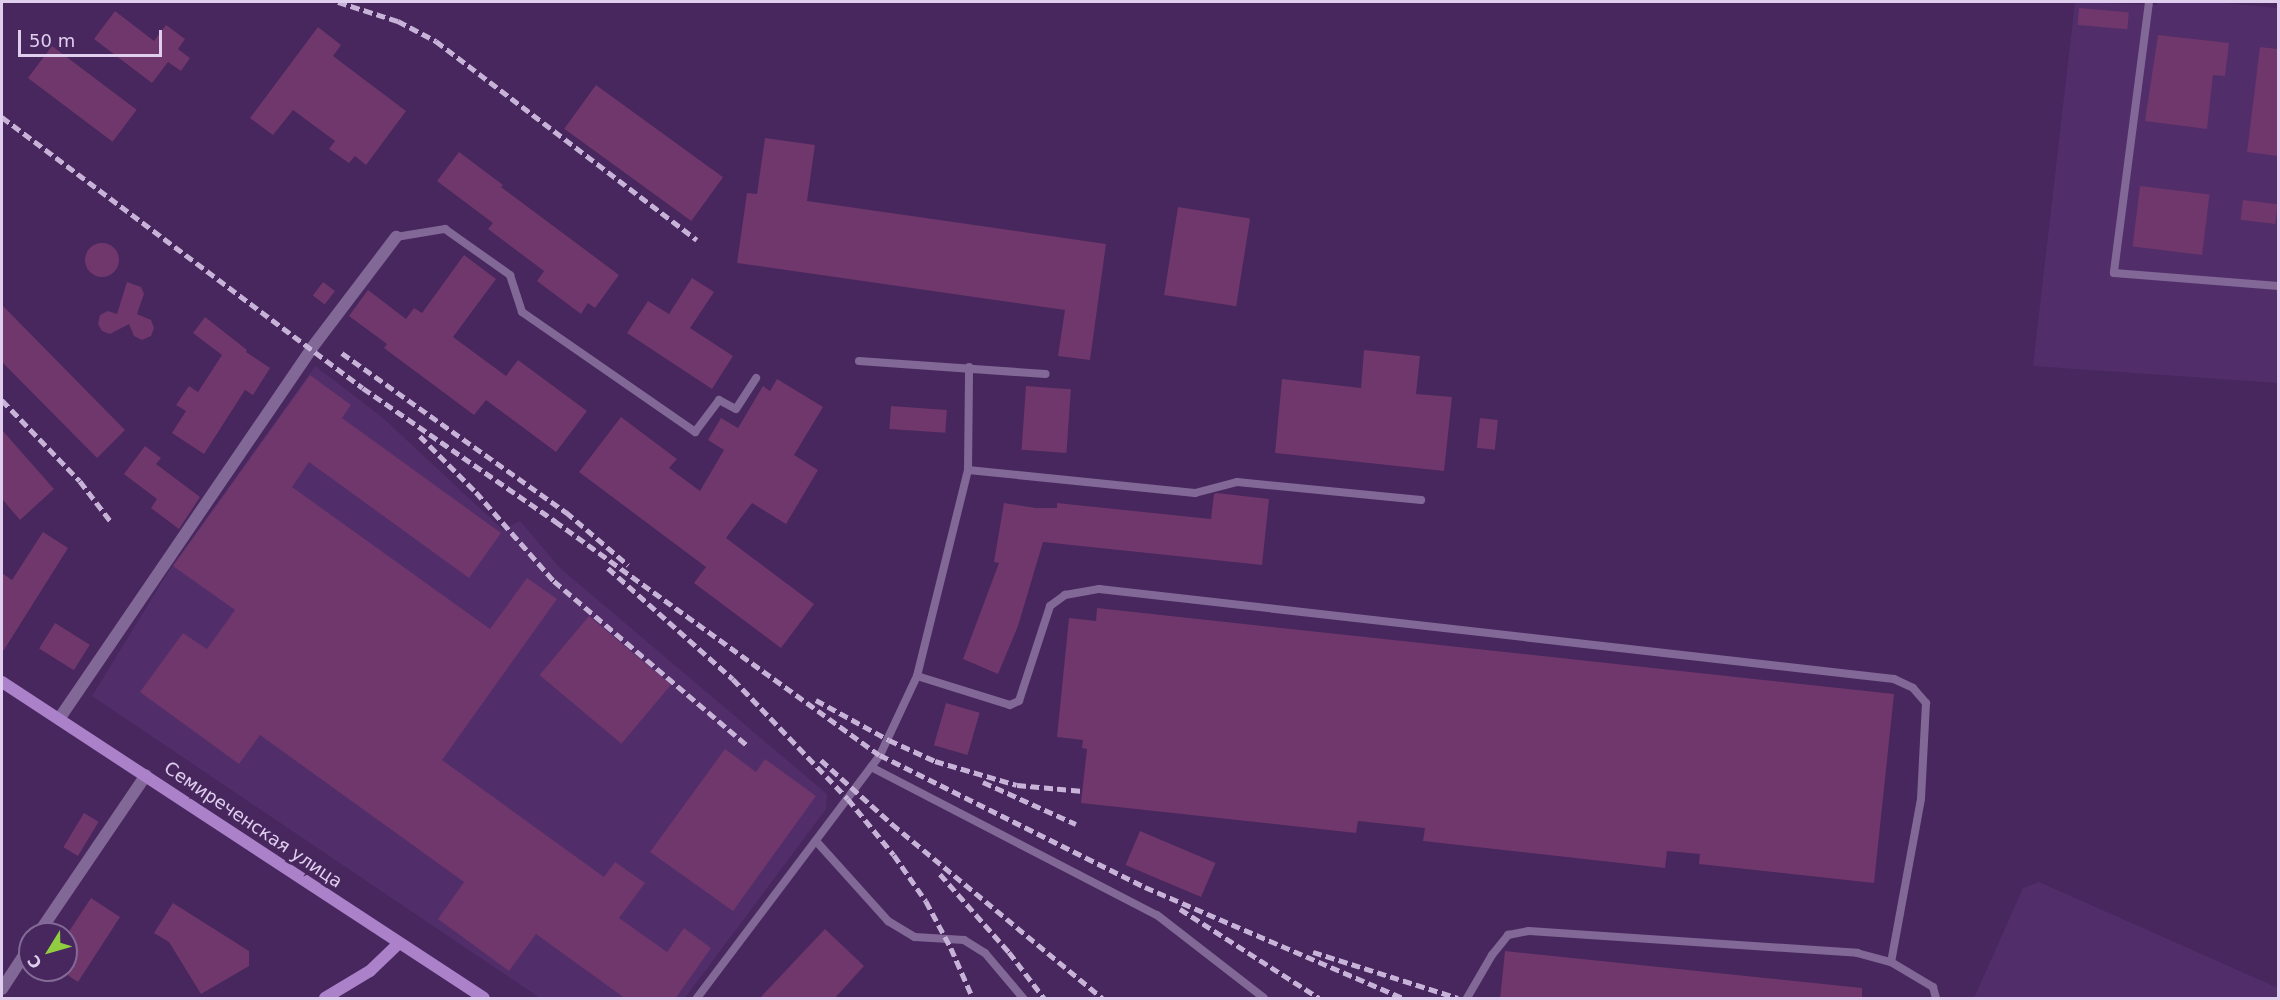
<!DOCTYPE html>
<html>
<head>
<meta charset="utf-8">
<style>
	body { margin:0 }
	#map { position:relative; width:2280px; height:1000px; overflow:hidden; background:#47275d; font-family:"DejaVu Sans",sans-serif }
	div>[style] { position:absolute }
	.built>* { inset:0; background:#512d6a }
	.building>* { inset:0; background:#6f376b; transform-origin:0 0 }
	.round { border-radius:50% }
	.lane>* { height:8px; margin:-4px; padding:0 4px; transform-origin:4px; border-radius:4px; background:#826896 }
	.street>* { height:12px; margin:-6px; padding:0 6px; transform-origin:6px; border-radius:6px; background:#826896 }
	.secondary>* { height:12px; margin:-6px; padding:0 6px; transform-origin:6px; border-radius:6px; background:#ab81ca }
	.rail>* { height:4.5px; margin-top:-2.25px; transform-origin:0; background:repeating-linear-gradient(90deg,#c7b3d8 0 9px,transparent 0 13.5px) }
	span { translate:-50% -50%; white-space:nowrap; text-align:center; line-height:1.15; -webkit-text-stroke:6px #47275d; paint-order:stroke }
	.street-label { font-size:18px; color:#e0ceef }
	.frame { position:absolute; inset:0; border:3px solid #e0ceef; pointer-events:none }
	.north { position:absolute; left:18px; top:922px; width:60px; height:60px; box-sizing:border-box; background:#47275d; border:2px solid #846a97; border-radius:50%; rotate:233deg; font-size:16px; font-weight:700; line-height:24px; text-align:center; color:#e0ceef }
	.north::after { content:''; display:block; margin:auto; width:21px; height:27px; background:#90cd40; clip-path:polygon(50% 0,100% 100%,50% 72%,0 100%) }
	.scale { position:absolute; left:18px; top:30px; width:144px; height:27px; box-sizing:border-box; border:3px solid #e0ceef; border-top:0; padding-left:8px; font-size:18px; line-height:21px; white-space:nowrap; color:#e0ceef; -webkit-text-stroke:4px #47275d; paint-order:stroke }
</style>
</head>
<body>
<div id="map">
	<div class="built">
		<i style="clip-path:polygon(2075px 2px,2157px 5px,2157px 2px,2214px 2px,2278px 8px,2278px 383px,2033px 366px)"></i>
		<i style="clip-path:polygon(315px 366px,382px 417px,503px 530px,520px 521px,560px 568px,827px 794px,826px 809px,685px 998px,540px 998px,92px 696px,170px 569px)"></i>
		<i style="clip-path:polygon(2039px 882px,2278px 988px,2278px 998px,1974px 998px,2023px 888px)"></i>
	</div>
	<div class="building">
		<i style="left:2079px;top:8px;width:50px;height:17px;rotate:5deg"></i>
		<i style="clip-path:polygon(115px 11px,154px 41px,166px 25px,185px 39px,178px 49px,190px 58px,181px 71px,168px 62px,152px 83px,94px 39px)"></i>
		<i style="clip-path:polygon(318px 27px,341px 45px,333px 56px,406px 111px,366px 165px,355px 156px,349px 163px,329px 149px,335px 141px,293px 110px,273px 135px,250px 118px)"></i>
		<i style="clip-path:polygon(2158px 35px,2229px 43px,2225px 76px,2213px 75px,2207px 129px,2145px 121px)"></i>
		<i style="left:52px;top:46px;width:106px;height:40px;rotate:37deg"></i>
		<i style="clip-path:polygon(2260px 47px,2278px 49px,2278px 156px,2247px 152px)"></i>
		<i style="left:596px;top:85px;width:157px;height:54px;rotate:36deg"></i>
		<i style="clip-path:polygon(765px 138px,815px 145px,807px 201px,1106px 244px,1090px 360px,1058px 356px,1065px 310px,737px 263px,747px 193px,757px 194px)"></i>
		<i style="clip-path:polygon(459px 152px,503px 185px,501px 187px,619px 275px,595px 308px,588px 303px,581px 314px,537px 281px,544px 271px,488px 229px,493px 223px,437px 181px)"></i>
		<i style="left:2140px;top:186px;width:70px;height:61px;rotate:7deg"></i>
		<i style="left:2243px;top:200px;width:35px;height:20px;rotate:7deg"></i>
		<i style="left:1178px;top:207px;width:73px;height:89px;rotate:9deg"></i>
		<i class="round" style="left:85px;top:243px;width:34px;height:34px"></i>
		<i style="clip-path:polygon(464px 255px,496px 279px,453px 337px,506px 376px,518px 360px,587px 411px,556px 452px,486px 400px,474px 415px,384px 348px,387px 344px,349px 316px,368px 290px,406px 319px,414px 308px,422px 313px)"></i>
		<i style="clip-path:polygon(692px 278px,714px 292px,690px 328px,733px 356px,712px 389px,627px 333px,648px 301px,669px 314px)"></i>
		<i style="clip-path:polygon(127px 282px,141px 287px,144px 294px,137px 314px,151px 320px,154px 328px,151px 336px,142px 340px,134px 336px,129px 324px,110px 334px,102px 331px,98px 324px,100px 315px,108px 311px,117px 314px)"></i>
		<i style="left:323px;top:282px;width:15px;height:17px;rotate:37deg"></i>
		<i style="clip-path:polygon(2px 305px,125px 430px,97px 458px,2px 362px)"></i>
		<i style="clip-path:polygon(205px 317px,247px 350px,246px 352px,270px 368px,253px 395px,245px 390px,204px 454px,172px 433px,186px 411px,176px 405px,189px 386px,198px 392px,222px 355px,193px 333px)"></i>
		<i style="clip-path:polygon(1364px 350px,1420px 356px,1416px 394px,1452px 397px,1444px 471px,1275px 453px,1282px 379px,1361px 388px)"></i>
		<i style="clip-path:polygon(310px 375px,351px 405px,342px 418px,501px 533px,469px 578px,309px 462px,292px 487px,490px 629px,527px 578px,557px 599px,442px 760px,604px 877px,615px 862px,645px 883px,619px 918px,667px 952px,684px 928px,711px 948px,675px 999px,626px 999px,536px 934px,509px 971px,438px 919px,464px 882px,260px 735px,239px 764px,140px 692px,183px 633px,207px 649px,235px 610px,173px 566px)"></i>
		<i style="clip-path:polygon(777px 379px,823px 407px,794px 455px,818px 470px,786px 524px,752px 503px,726px 538px,814px 604px,781px 648px,694px 583px,706px 567px,579px 472px,621px 417px,677px 459px,669px 468px,700px 491px,724px 450px,708px 440px,721px 418px,738px 428px,763px 386px,770px 391px)"></i>
		<i style="left:1026px;top:386px;width:45px;height:64px;rotate:4deg"></i>
		<i style="left:891px;top:406px;width:56px;height:23px;rotate:4deg"></i>
		<i style="left:1480px;top:418px;width:18px;height:30px;rotate:6deg"></i>
		<i style="clip-path:polygon(2px 430px,54px 489px,20px 520px,2px 499px)"></i>
		<i style="clip-path:polygon(145px 446px,161px 458px,156px 464px,200px 497px,179px 529px,151px 508px,157px 499px,124px 474px)"></i>
		<i style="clip-path:polygon(1217px 493px,1269px 499px,1262px 565px,1043px 542px,1018px 626px,998px 674px,963px 659px,999px 563px,994px 562px,1004px 503px,1036px 508px,1057px 508px,1057px 503px,1211px 519px,1214px 494px)"></i>
		<i style="clip-path:polygon(43px 532px,68px 548px,2px 653px,2px 573px,12px 580px)"></i>
		<i style="clip-path:polygon(1097px 608px,1894px 694px,1874px 883px,1699px 864px,1700px 854px,1667px 851px,1665px 868px,1423px 841px,1425px 828px,1358px 821px,1356px 833px,1081px 803px,1087px 749px,1082px 748px,1083px 740px,1057px 737px,1069px 618px,1096px 621px)"></i>
		<i style="left:589px;top:616px;width:107px;height:77px;rotate:40deg"></i>
		<i style="left:55px;top:623px;width:41px;height:30px;rotate:32deg"></i>
		<i style="left:946px;top:703px;width:35px;height:44px;rotate:16deg"></i>
		<i style="clip-path:polygon(725px 749px,756px 772px,765px 759px,816px 796px,733px 911px,650px 852px)"></i>
		<i style="left:84px;top:813px;width:17px;height:40px;rotate:31deg"></i>
		<i style="left:1140px;top:831px;width:82px;height:37px;rotate:23deg"></i>
		<i style="clip-path:polygon(91px 898px,120px 917px,78px 982px,66px 974px,66px 936px)"></i>
		<i style="clip-path:polygon(173px 903px,249px 951px,249px 966px,201px 994px,169px 942px,154px 933px)"></i>
		<i style="clip-path:polygon(825px 929px,864px 966px,834px 999px,759px 999px)"></i>
		<i style="clip-path:polygon(1505px 951px,1862px 988px,1862px 999px,1500px 999px)"></i>
	</div>
	<div class="lane">
		<i style="left:2149px;top:2px;width:273px;rotate:97.4deg"></i>
		<i style="left:2114px;top:273px;width:165px;rotate:4.5deg"></i>
		<i style="left:396px;top:237px;width:50px;rotate:-9.3deg"></i>
		<i style="left:445px;top:229px;width:80px;rotate:35.3deg"></i>
		<i style="left:510px;top:275px;width:39px;rotate:72deg"></i>
		<i style="left:522px;top:312px;width:211px;rotate:34.7deg"></i>
		<i style="left:695px;top:432px;width:40px;rotate:-53deg"></i>
		<i style="left:719px;top:400px;width:19px;rotate:28deg"></i>
		<i style="left:736px;top:409px;width:37px;rotate:-57deg"></i>
		<i style="left:859px;top:361px;width:187px;rotate:4deg"></i>
		<i style="left:968px;top:470px;width:228px;rotate:5.8deg"></i>
		<i style="left:1195px;top:493px;width:43px;rotate:-14.7deg"></i>
		<i style="left:1237px;top:482px;width:185px;rotate:5.6deg"></i>
		<i style="left:917px;top:676px;width:97px;rotate:17.3deg"></i>
		<i style="left:1010px;top:705px;width:10px;rotate:-24deg"></i>
		<i style="left:1019px;top:701px;width:100px;rotate:-71.9deg"></i>
		<i style="left:1050px;top:606px;width:19px;rotate:-36deg"></i>
		<i style="left:1065px;top:595px;width:35px;rotate:-10deg"></i>
		<i style="left:1099px;top:589px;width:800px;rotate:6.46deg"></i>
		<i style="left:1894px;top:679px;width:21px;rotate:25deg"></i>
		<i style="left:1913px;top:688px;width:20px;rotate:49deg"></i>
		<i style="left:1926px;top:703px;width:96px;rotate:93deg"></i>
		<i style="left:1921px;top:799px;width:166px;rotate:100.4deg"></i>
		<i style="left:871px;top:767px;width:322px;rotate:27.4deg"></i>
		<i style="left:1157px;top:915px;width:135px;rotate:37.8deg"></i>
		<i style="left:816px;top:841px;width:108px;rotate:48deg"></i>
		<i style="left:888px;top:921px;width:31px;rotate:31deg"></i>
		<i style="left:915px;top:937px;width:49px;rotate:3.5deg"></i>
		<i style="left:964px;top:940px;width:25px;rotate:32deg"></i>
		<i style="left:985px;top:953px;width:59px;rotate:49.8deg"></i>
		<i style="left:697px;top:998px;width:304px;rotate:-53deg"></i>
		<i style="left:880px;top:755px;width:87px;rotate:-64.9deg"></i>
		<i style="left:917px;top:676px;width:212px;rotate:-76.1deg"></i>
		<i style="left:968px;top:470px;width:103px;rotate:-89.4deg"></i>
		<i style="left:1467px;top:998px;width:50px;rotate:-59.8deg"></i>
		<i style="left:1492px;top:955px;width:26px;rotate:-51deg"></i>
		<i style="left:1508px;top:935px;width:21px;rotate:-11deg"></i>
		<i style="left:1529px;top:931px;width:329px;rotate:3.8deg"></i>
		<i style="left:1857px;top:953px;width:35px;rotate:15deg"></i>
		<i style="left:1891px;top:962px;width:49px;rotate:30.8deg"></i>
		<i style="left:1933px;top:987px;width:11px;rotate:75deg"></i>
	</div>
	<div class="street">
		<i style="left:59px;top:719px;width:448px;rotate:-55.7deg"></i>
		<i style="left:311px;top:349px;width:141px;rotate:-52.8deg"></i>
		<i style="left:38px;top:934px;width:192px;rotate:-55.8deg"></i>
		<i style="left:2px;top:989px;width:51px;rotate:-56.9deg"></i>
	</div>
	<div class="secondary">
		<i style="left:2px;top:682px;width:576px;rotate:33.25deg"></i>
		<i style="left:325px;top:998px;width:52px;rotate:-31deg"></i>
		<i style="left:370px;top:971px;width:40px;rotate:-44deg"></i>
	</div>
	<div class="rail">
		<i style="left:338px;top:2px;width:63px;rotate:17.6deg"></i>
		<i style="left:398px;top:21px;width:43px;rotate:27.8deg"></i>
		<i style="left:436px;top:41px;width:328px;rotate:37.3deg"></i>
		<i style="left:2px;top:117px;width:451px;rotate:36.9deg"></i>
		<i style="left:363px;top:388px;width:234px;rotate:34.7deg"></i>
		<i style="left:555px;top:521px;width:400px;rotate:35.8deg"></i>
		<i style="left:880px;top:755px;width:296px;rotate:26.5deg"></i>
		<i style="left:1145px;top:887px;width:281px;rotate:23.3deg"></i>
		<i style="left:342px;top:353px;width:275px;rotate:35.4deg"></i>
		<i style="left:566px;top:512px;width:82px;rotate:40.5deg"></i>
		<i style="left:2px;top:400px;width:112px;rotate:46.1deg"></i>
		<i style="left:80px;top:481px;width:53px;rotate:52.7deg"></i>
		<i style="left:420px;top:436px;width:79px;rotate:45deg"></i>
		<i style="left:476px;top:492px;width:118px;rotate:48.8deg"></i>
		<i style="left:554px;top:581px;width:255px;rotate:40.4deg"></i>
		<i style="left:608px;top:568px;width:167px;rotate:41.6deg"></i>
		<i style="left:733px;top:679px;width:166px;rotate:46.2deg"></i>
		<i style="left:848px;top:799px;width:72px;rotate:50.6deg"></i>
		<i style="left:894px;top:855px;width:56px;rotate:55.2deg"></i>
		<i style="left:926px;top:901px;width:53px;rotate:62deg"></i>
		<i style="left:951px;top:948px;width:55px;rotate:66.3deg"></i>
		<i style="left:816px;top:700px;width:83px;rotate:28.7deg"></i>
		<i style="left:889px;top:740px;width:51px;rotate:24.5deg"></i>
		<i style="left:935px;top:761px;width:85px;rotate:16.3deg"></i>
		<i style="left:1017px;top:785px;width:66px;rotate:5.2deg"></i>
		<i style="left:821px;top:760px;width:96px;rotate:42deg"></i>
		<i style="left:892px;top:824px;width:273px;rotate:39.6deg"></i>
		<i style="left:983px;top:782px;width:102px;rotate:24.3deg"></i>
		<i style="left:940px;top:874px;width:104px;rotate:48.5deg"></i>
		<i style="left:1009px;top:952px;width:58px;rotate:52.7deg"></i>
		<i style="left:1180px;top:909px;width:165px;rotate:32.6deg"></i>
		<i style="left:1313px;top:952px;width:152px;rotate:17.6deg"></i>
	</div>
	<div class="street-label">
		<span style="left:253px;top:825px;rotate:34deg">Семиреченская улица</span>
	</div>
	<div class="frame"></div>
	<div class="north">С</div>
	<div class="scale">50 m</div>
</div>
</body>
</html>
